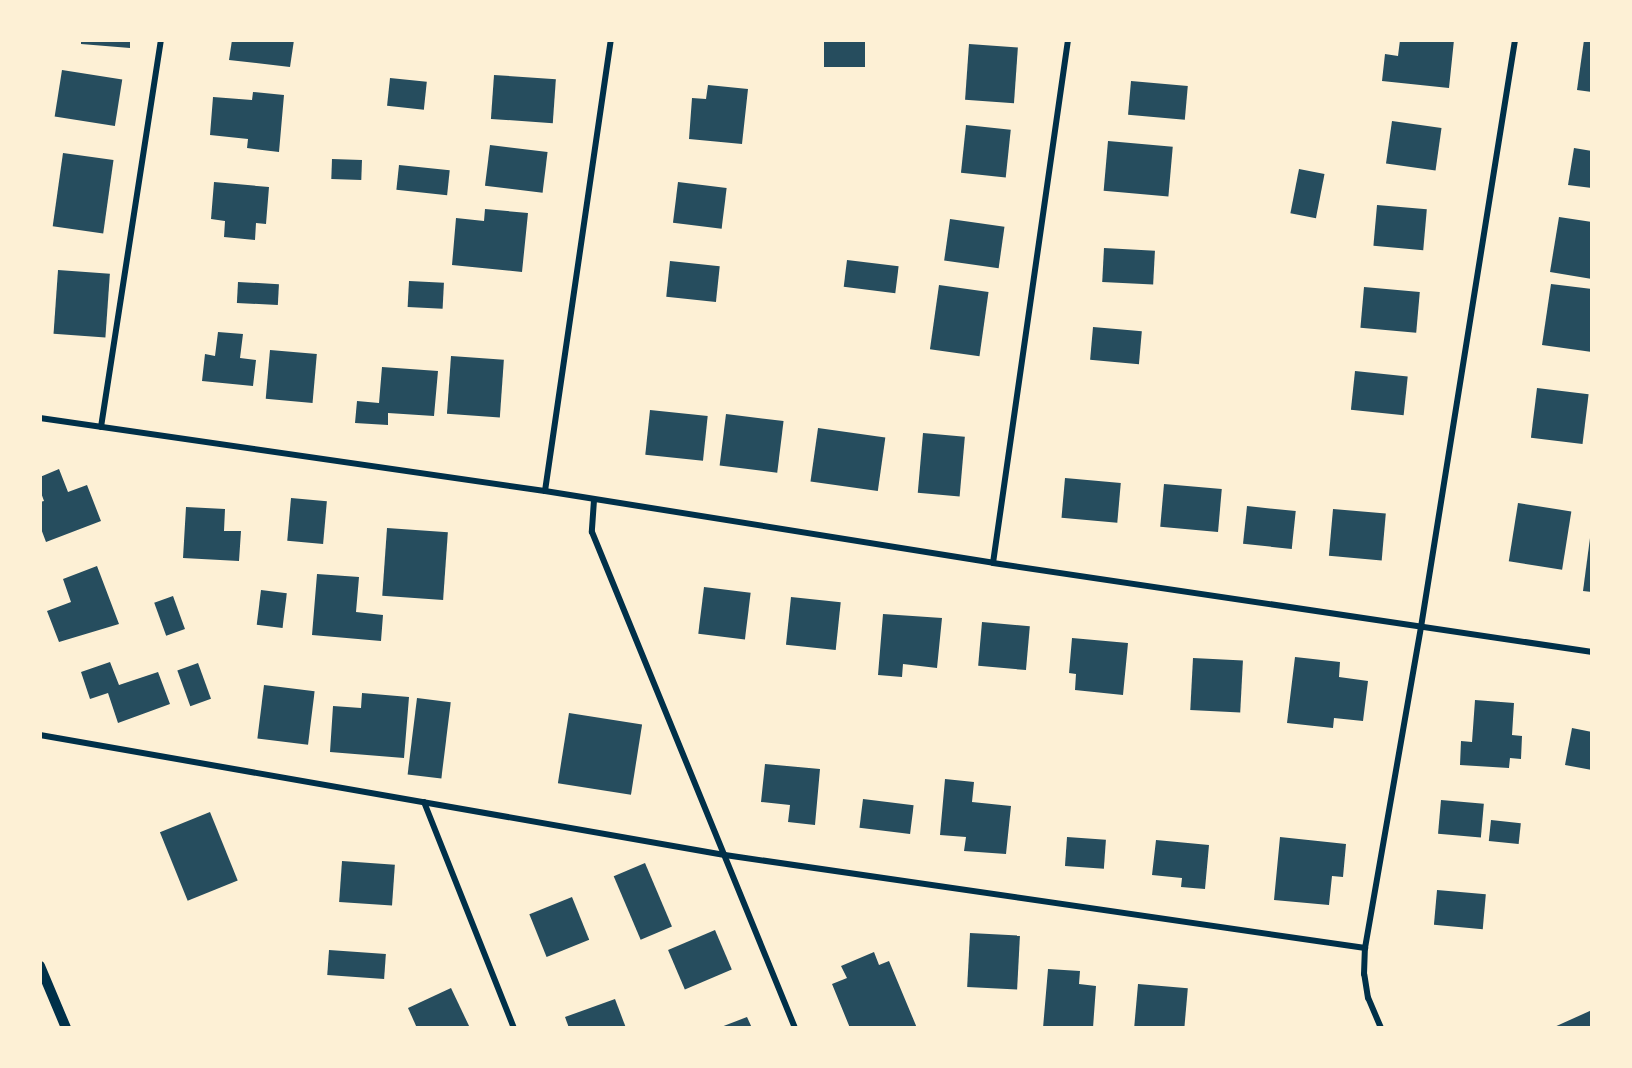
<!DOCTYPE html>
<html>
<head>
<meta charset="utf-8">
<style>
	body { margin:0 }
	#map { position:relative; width:1632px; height:1068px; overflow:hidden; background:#fdf0d5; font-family:Raleway,sans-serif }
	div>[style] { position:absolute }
	.building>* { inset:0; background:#264d5e; transform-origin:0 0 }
	.minor>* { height:6px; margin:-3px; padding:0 3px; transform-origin:3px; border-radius:3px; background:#003049 }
	.tertiary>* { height:10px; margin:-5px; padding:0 5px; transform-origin:5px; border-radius:5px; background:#003049 }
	span { translate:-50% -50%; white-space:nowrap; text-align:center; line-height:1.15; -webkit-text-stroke:5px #fdf0d5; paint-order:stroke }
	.frame { position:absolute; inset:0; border:42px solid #fdf0d5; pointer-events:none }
</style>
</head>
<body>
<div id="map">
	<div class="building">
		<i style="clip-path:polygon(81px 40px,130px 40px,130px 48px,81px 44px)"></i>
		<i style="clip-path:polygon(232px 40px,294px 40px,290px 67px,229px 60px)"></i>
		<i style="left:824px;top:40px;width:41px;height:27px"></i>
		<i style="clip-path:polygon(1400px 40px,1454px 40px,1449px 88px,1382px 81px,1385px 54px,1398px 56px)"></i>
		<i style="clip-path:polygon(1584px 40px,1592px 40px,1592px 92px,1577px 90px)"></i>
		<i style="left:969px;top:44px;width:49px;height:56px;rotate:4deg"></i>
		<i style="left:62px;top:70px;width:61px;height:47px;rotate:9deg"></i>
		<i style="left:494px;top:75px;width:62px;height:44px;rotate:4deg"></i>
		<i style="left:390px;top:78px;width:37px;height:28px;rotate:6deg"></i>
		<i style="left:1131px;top:81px;width:57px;height:34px;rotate:5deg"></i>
		<i style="clip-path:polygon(708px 85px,748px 89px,742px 144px,689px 139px,692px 98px,706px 99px)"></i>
		<i style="clip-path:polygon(253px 92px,284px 95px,279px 152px,247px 148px,248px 139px,210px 135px,213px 97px,252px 100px)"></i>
		<i style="left:1392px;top:121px;width:50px;height:43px;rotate:8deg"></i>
		<i style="left:966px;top:125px;width:45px;height:48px;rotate:6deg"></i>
		<i style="left:1108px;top:141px;width:65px;height:50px;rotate:5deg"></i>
		<i style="left:490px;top:145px;width:58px;height:41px;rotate:7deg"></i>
		<i style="clip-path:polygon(1574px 148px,1592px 151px,1592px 188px,1568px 185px)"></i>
		<i style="left:63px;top:153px;width:51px;height:74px;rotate:8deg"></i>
		<i style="left:332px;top:159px;width:30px;height:20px;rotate:2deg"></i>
		<i style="left:399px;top:165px;width:51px;height:25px;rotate:6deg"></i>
		<i style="left:1299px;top:169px;width:26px;height:45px;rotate:11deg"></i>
		<i style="clip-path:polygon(214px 182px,269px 187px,266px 224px,256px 223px,255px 240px,224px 237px,225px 221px,211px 219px)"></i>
		<i style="left:678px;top:182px;width:49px;height:41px;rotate:7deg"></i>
		<i style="left:1377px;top:205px;width:50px;height:41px;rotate:5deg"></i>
		<i style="clip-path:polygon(485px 209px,528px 213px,522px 272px,452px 265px,456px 218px,484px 221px)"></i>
		<i style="clip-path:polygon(1559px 217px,1592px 222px,1592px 279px,1550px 272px)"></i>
		<i style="left:950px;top:219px;width:55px;height:42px;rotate:8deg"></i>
		<i style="left:1104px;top:248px;width:51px;height:34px;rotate:3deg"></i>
		<i style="left:847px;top:260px;width:52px;height:27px;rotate:7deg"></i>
		<i style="left:670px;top:261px;width:50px;height:36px;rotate:6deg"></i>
		<i style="left:58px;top:270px;width:52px;height:64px;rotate:4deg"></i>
		<i style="left:409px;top:281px;width:35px;height:26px;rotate:3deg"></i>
		<i style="left:238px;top:282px;width:41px;height:21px;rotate:3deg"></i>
		<i style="clip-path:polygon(1551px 284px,1592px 289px,1592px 352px,1542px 345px)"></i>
		<i style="left:939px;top:285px;width:50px;height:65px;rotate:8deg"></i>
		<i style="left:1364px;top:287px;width:56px;height:41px;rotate:5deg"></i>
		<i style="left:1093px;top:327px;width:49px;height:33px;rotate:5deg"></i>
		<i style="clip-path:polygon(218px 332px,243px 334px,240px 358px,256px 360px,253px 386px,202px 381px,205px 354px,215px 356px)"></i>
		<i style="left:270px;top:350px;width:47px;height:49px;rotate:5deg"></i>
		<i style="left:451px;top:356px;width:53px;height:58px;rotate:4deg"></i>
		<i style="clip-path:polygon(382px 367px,438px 371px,434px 416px,388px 413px,388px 425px,355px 423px,357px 401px,379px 403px)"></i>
		<i style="left:1355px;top:371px;width:53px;height:39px;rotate:6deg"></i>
		<i style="left:1537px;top:388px;width:52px;height:50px;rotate:7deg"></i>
		<i style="left:650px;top:410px;width:58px;height:45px;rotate:6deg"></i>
		<i style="left:726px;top:414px;width:58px;height:52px;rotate:7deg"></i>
		<i style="left:818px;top:428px;width:68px;height:54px;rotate:8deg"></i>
		<i style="left:923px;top:433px;width:42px;height:60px;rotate:5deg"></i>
		<i style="clip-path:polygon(59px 469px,68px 492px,87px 485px,101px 521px,46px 542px,40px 526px,40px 502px,44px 501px,40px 490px,40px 477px)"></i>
		<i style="left:1065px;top:478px;width:56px;height:40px;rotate:5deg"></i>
		<i style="left:1164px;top:484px;width:58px;height:43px;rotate:5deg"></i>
		<i style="left:291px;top:498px;width:36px;height:43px;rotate:5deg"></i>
		<i style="left:1518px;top:503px;width:54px;height:59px;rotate:9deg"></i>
		<i style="left:1247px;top:506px;width:49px;height:38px;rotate:6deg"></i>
		<i style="clip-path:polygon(186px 507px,225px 509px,224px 531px,241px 531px,239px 561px,183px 558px)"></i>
		<i style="left:1333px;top:509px;width:53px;height:47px;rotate:5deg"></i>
		<i style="left:387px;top:528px;width:61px;height:68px;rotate:4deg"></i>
		<i style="clip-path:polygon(1590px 538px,1592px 538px,1592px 592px,1583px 591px)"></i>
		<i style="clip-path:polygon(97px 566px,119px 624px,59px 642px,47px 611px,71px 602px,63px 579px)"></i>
		<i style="clip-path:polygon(317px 574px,359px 577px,356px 612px,383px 615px,381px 641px,312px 635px)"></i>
		<i style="left:704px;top:587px;width:47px;height:47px;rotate:7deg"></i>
		<i style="left:261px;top:590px;width:26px;height:35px;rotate:7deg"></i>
		<i style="left:173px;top:596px;width:35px;height:20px;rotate:70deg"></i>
		<i style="left:791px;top:597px;width:50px;height:48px;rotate:6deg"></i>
		<i style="clip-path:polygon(883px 614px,942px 618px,937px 668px,903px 664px,902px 677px,878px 675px)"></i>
		<i style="left:982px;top:622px;width:48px;height:44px;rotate:5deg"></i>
		<i style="clip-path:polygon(1072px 638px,1128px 643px,1123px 695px,1075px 690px,1076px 674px,1069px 673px)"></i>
		<i style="clip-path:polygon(1295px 657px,1340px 662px,1339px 677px,1368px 681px,1363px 721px,1334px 718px,1333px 728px,1287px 723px)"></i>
		<i style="left:1193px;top:658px;width:50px;height:52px;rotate:3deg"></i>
		<i style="clip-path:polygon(110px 662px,119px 685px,158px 672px,170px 704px,118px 723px,108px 693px,90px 699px,81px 672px)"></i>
		<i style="left:198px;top:663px;width:38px;height:22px;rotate:70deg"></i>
		<i style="left:264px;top:685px;width:51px;height:54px;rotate:7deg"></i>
		<i style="clip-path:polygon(362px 693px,409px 697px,404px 758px,330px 752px,333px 706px,361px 708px)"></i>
		<i style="left:417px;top:698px;width:34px;height:77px;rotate:7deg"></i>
		<i style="clip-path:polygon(1475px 700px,1514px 703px,1512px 735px,1522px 736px,1521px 759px,1510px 758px,1509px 768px,1460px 765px,1461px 741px,1472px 742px)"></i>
		<i style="left:569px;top:713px;width:74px;height:71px;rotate:9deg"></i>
		<i style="clip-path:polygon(1572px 728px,1592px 732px,1592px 770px,1565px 765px)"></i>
		<i style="clip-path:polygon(765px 764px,820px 769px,815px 825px,788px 822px,790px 805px,761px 802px)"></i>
		<i style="clip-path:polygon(945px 779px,974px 782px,972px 802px,1011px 806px,1006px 854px,964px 851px,966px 837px,940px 835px)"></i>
		<i style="left:863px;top:799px;width:51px;height:29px;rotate:7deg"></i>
		<i style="left:1441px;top:800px;width:43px;height:34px;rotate:5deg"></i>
		<i style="left:210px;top:812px;width:74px;height:54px;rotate:68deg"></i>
		<i style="left:1491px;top:820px;width:30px;height:21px;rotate:6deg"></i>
		<i style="left:1067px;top:837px;width:39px;height:29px;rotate:4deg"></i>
		<i style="clip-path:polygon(1280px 837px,1346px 844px,1343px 877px,1332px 876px,1329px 905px,1274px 900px)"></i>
		<i style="clip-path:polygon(1156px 840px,1209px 845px,1205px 889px,1181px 887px,1182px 878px,1152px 875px)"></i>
		<i style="left:342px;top:861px;width:53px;height:41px;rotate:4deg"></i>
		<i style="left:645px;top:863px;width:69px;height:34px;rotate:67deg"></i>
		<i style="left:1437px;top:890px;width:49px;height:35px;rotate:5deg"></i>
		<i style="left:572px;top:897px;width:46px;height:46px;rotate:68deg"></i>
		<i style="left:715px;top:930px;width:43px;height:51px;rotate:67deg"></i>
		<i style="left:970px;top:933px;width:50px;height:54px;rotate:3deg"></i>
		<i style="left:329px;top:950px;width:57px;height:25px;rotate:4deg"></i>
		<i style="clip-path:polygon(874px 952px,879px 965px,889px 961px,917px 1028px,850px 1028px,832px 984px,847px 978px,841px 966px)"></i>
		<i style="clip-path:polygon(1048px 969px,1080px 971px,1079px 984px,1096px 986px,1093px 1028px,1043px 1028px)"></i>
		<i style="left:1138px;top:984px;width:50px;height:44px;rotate:5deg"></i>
		<i style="clip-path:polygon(451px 988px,470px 1028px,417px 1028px,408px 1008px)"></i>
		<i style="clip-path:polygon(615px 999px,626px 1028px,569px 1028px,565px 1017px)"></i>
		<i style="clip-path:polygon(1592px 1010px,1592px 1028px,1552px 1028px)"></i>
		<i style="clip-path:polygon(747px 1017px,752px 1028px,721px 1028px,721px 1027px)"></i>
	</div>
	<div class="minor">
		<i style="left:40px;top:418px;width:510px;rotate:8.23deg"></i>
		<i style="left:545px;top:491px;width:454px;rotate:9.1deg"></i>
		<i style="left:993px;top:563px;width:606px;rotate:8.45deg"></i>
		<i style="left:101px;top:427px;width:392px;rotate:-81.2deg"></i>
		<i style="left:545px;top:491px;width:456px;rotate:-81.7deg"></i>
		<i style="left:594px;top:500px;width:32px;rotate:94deg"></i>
		<i style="left:592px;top:532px;width:536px;rotate:67.74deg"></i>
		<i style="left:993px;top:563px;width:528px;rotate:-81.84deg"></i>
		<i style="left:40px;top:735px;width:695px;rotate:9.94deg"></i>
		<i style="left:725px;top:855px;width:647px;rotate:8.27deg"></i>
		<i style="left:424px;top:802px;width:243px;rotate:68.3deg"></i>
		<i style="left:1381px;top:1028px;width:33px;rotate:-113deg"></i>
		<i style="left:1368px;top:998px;width:24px;rotate:-99deg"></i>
		<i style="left:1364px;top:974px;width:26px;rotate:-88deg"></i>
		<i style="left:1365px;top:948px;width:326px;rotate:-80.1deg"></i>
		<i style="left:1421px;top:627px;width:594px;rotate:-80.9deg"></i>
	</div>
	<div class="tertiary">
		<i style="left:40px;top:966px;width:67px;rotate:67.2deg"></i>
	</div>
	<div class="frame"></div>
</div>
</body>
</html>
